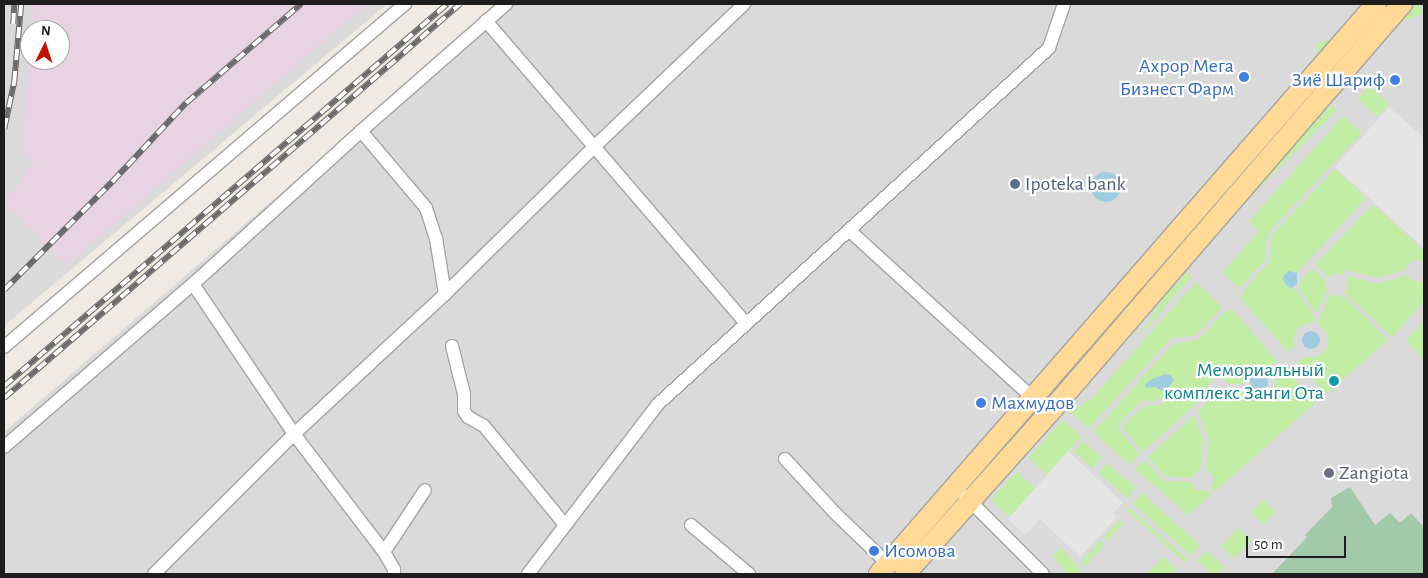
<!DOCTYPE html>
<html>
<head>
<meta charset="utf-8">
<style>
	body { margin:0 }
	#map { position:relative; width:1428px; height:578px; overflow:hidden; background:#efebe2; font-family:"Alegreya Sans",sans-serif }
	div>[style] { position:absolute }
	.residential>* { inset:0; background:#dbdada }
	.industrial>* { inset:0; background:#e8d3e3 }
	.grass>* { inset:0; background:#c2eda4; transform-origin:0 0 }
	.cemetery>* { inset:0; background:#a1c9aa }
	.parking>* { inset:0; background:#e5e5e5 }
	.water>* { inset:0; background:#9fcce0 }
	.round { border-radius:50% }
	.roads { filter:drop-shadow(1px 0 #a4a4a4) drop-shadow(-1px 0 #a4a4a4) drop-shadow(0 1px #a4a4a4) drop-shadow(0 -1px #a4a4a4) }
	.minor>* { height:12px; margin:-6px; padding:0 6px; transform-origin:6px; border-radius:6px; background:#fff }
	.primary>* { height:20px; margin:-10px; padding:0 10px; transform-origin:10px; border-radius:10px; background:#ffda96 }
	.rail>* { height:5.5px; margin-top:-2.75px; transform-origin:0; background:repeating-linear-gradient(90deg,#fff 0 11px,#6b6b6b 0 22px); box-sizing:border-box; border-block:1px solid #6b6b6b }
	.dots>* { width:14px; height:14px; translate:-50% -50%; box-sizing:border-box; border:2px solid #fff; border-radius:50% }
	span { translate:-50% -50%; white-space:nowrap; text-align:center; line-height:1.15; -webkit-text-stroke:4.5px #fff; paint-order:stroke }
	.shop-label { font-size:20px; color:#366cbe }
	.right { translate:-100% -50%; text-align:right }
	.left { translate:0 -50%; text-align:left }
	.service-label { font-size:20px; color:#4e5e75 }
	.culture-label { font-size:20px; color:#0d838f }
	.worship-label { font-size:20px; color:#5b616d }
	.frame { position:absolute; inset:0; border:5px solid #1d1d1d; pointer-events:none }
	.north { position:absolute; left:20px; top:20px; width:50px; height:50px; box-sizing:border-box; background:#fff; border:1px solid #a5a5a5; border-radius:50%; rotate:4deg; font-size:14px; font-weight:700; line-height:20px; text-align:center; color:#1d1d1d }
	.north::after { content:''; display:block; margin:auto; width:18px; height:22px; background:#c90f00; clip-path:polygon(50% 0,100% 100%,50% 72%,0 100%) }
	.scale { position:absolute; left:1246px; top:536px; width:100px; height:22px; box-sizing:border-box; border:2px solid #1d1d1d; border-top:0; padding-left:6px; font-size:15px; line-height:18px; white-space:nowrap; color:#1d1d1d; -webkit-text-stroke:4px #fff; paint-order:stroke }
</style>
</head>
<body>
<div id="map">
	<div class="residential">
		<i style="clip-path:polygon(evenodd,4px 4px,387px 4px,4px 326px,4px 4px,30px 30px,60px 30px,60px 60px,30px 60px,30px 30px)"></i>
		<i style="clip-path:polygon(500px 4px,1424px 4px,1424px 574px,4px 574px,4px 432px)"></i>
	</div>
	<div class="industrial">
		<i style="clip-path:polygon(33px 4px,367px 4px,66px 266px,5px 203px,33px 162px,22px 150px,30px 42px,30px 60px,60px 60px,60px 30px,31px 30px)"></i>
	</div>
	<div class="grass">
		<i style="left:1419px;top:5px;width:9px;height:111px;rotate:69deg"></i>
		<i style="left:1369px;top:86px;width:27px;height:17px;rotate:42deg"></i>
		<i style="left:1332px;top:105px;width:7px;height:198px;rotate:45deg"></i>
		<i style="clip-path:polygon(1343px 116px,1362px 133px,1267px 234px,1265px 260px,1239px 288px,1222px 273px,1259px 231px,1249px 221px)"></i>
		<i style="clip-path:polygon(1335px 169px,1366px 198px,1297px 273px,1294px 271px,1287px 286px,1296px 290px,1315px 319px,1314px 323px,1308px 323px,1297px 329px,1293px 340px,1295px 346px,1288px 352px,1240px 298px,1244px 293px,1243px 291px,1270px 261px,1271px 236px)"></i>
		<i style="clip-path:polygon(1373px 204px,1424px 251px,1424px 262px,1420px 260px,1413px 260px,1407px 265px,1406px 269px,1379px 278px,1347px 270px,1342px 275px,1335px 273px,1328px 277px,1315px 265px)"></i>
		<i style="clip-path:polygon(1312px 268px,1325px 281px,1327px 291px,1316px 314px,1299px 288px,1301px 280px)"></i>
		<i style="clip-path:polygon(1186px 272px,1191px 277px,1142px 334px,1160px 302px)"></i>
		<i style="clip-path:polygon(1407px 275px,1411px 280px,1424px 282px,1424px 301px,1392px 337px,1345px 293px,1348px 288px,1347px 276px,1379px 284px)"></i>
		<i style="clip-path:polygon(1196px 282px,1222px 307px,1195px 336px,1171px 338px,1089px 428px,1070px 412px,1093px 397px)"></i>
		<i style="clip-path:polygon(1330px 294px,1337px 297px,1342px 295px,1388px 340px,1326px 394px,1297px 362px,1304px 357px,1318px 357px,1326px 349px,1328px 344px,1327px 333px,1317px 324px)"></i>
		<i style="clip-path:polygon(1231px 308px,1277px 361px,1268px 368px,1256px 367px,1250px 369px,1244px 378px,1243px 384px,1229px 384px,1220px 377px,1213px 379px,1208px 385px,1208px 393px,1202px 398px,1187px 388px,1176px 388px,1157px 401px,1142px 401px,1121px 421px,1118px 430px,1140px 454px,1129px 464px,1093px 432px,1173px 344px,1198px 340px,1226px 310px,1227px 312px)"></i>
		<i style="clip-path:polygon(1424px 321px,1424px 361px,1406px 340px)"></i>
		<i style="clip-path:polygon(1287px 371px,1315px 403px,1214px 492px,1211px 489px,1214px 477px,1206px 469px,1209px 438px,1198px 411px,1213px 398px,1220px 400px,1226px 397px,1230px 391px,1243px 390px,1256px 399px,1266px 398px,1274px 391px,1276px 380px)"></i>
		<i style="clip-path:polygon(1176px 392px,1186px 393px,1199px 401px,1143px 452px,1123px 429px,1125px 423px,1144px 406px,1160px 405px)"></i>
		<i style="clip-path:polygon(1194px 415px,1203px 440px,1200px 469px,1191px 478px,1165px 476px,1148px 457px)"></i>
		<i style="left:1063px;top:420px;width:25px;height:51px;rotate:43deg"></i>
		<i style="left:1083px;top:441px;width:25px;height:14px;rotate:42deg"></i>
		<i style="clip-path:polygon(1145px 460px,1164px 481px,1191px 482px,1196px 490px,1208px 491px,1212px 494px,1188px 515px,1135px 469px)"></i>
		<i style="left:1107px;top:463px;width:38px;height:13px;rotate:41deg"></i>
		<i style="left:1017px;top:472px;width:25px;height:38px;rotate:43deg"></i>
		<i style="left:1142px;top:493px;width:78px;height:14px;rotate:42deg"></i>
		<i style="left:1264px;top:500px;width:17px;height:18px;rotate:45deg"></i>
		<i style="clip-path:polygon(1129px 508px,1187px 559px,1184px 562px,1127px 511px)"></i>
		<i style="clip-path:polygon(1119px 520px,1123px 523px,1108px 541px,1104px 537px)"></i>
		<i style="left:1238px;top:528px;width:18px;height:25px;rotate:43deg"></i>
		<i style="clip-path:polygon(1100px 541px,1104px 545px,1085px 567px,1081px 562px)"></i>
		<i style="clip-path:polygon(1061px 548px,1081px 570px,1077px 574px,1068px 574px,1052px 556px)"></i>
		<i style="clip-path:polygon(1206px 551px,1225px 567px,1218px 574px,1212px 574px,1197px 561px)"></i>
		<i style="clip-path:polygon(1163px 557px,1176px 569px,1171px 574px,1149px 574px,1148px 573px)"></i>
	</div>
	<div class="cemetery">
		<i style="clip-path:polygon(1350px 487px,1375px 525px,1390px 513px,1400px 523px,1411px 513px,1424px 527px,1424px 574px,1272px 574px,1307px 537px,1305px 535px,1332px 507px,1331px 498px)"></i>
	</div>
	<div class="parking">
		<i style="clip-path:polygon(1389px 107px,1424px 138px,1424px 248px,1335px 167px)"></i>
		<i style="clip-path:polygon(1068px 451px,1123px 503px,1113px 513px,1117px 517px,1080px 557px,1040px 519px,1025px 535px,1008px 519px)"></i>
	</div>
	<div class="water">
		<i class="round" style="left:1091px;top:172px;width:30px;height:30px"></i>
		<i style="clip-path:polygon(1288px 271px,1297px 273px,1297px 284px,1291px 288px,1287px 286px,1282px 278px)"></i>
		<i class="round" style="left:1302px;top:331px;width:18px;height:18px"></i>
		<i class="round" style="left:1250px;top:373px;width:18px;height:18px"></i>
		<i style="clip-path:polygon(1165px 374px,1171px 375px,1174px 380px,1169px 387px,1161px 391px,1156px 387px,1146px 388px,1145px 385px,1150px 380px)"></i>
	</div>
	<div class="roads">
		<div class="minor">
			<i style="left:486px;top:21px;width:399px;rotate:49.3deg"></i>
			<i style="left:361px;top:131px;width:101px;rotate:49.8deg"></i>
			<i style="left:426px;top:208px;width:32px;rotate:72deg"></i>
			<i style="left:436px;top:238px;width:57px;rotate:80.9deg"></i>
			<i style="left:850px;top:231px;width:249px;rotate:42.4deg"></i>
			<i style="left:193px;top:284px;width:181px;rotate:56deg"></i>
			<i style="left:294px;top:434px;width:148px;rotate:52.7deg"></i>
			<i style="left:384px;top:552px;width:20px;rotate:60deg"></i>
			<i style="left:394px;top:569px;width:5px;rotate:90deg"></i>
			<i style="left:452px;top:346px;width:49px;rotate:76deg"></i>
			<i style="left:464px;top:394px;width:17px;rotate:90deg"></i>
			<i style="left:464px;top:411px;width:7px;rotate:56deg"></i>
			<i style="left:468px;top:417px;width:18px;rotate:29deg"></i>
			<i style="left:484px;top:426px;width:128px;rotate:50.7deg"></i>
			<i style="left:4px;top:347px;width:528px;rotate:-40.54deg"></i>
			<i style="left:4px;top:447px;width:250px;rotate:-40.8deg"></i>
			<i style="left:193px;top:284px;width:227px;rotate:-42.3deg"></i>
			<i style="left:361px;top:131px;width:193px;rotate:-41.2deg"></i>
			<i style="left:785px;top:459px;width:74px;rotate:47.2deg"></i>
			<i style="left:835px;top:513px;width:74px;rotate:43.9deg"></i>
			<i style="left:965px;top:496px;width:110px;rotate:45deg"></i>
			<i style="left:691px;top:525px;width:76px;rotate:40.2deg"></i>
			<i style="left:384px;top:552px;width:74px;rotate:-56.5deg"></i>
			<i style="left:154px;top:574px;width:198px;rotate:-45deg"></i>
			<i style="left:294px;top:434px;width:206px;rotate:-42.8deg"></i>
			<i style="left:445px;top:294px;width:208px;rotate:-44.6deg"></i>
			<i style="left:593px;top:148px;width:209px;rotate:-43.6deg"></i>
			<i style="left:528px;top:574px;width:213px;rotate:-52.6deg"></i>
			<i style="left:657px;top:405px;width:530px;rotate:-42.32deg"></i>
			<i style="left:1049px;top:48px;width:46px;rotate:-71.2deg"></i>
		</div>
		<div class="primary">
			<i style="left:879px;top:574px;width:756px;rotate:-48.91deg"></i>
			<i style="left:905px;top:574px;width:225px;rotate:-48.2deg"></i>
			<i style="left:1055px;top:406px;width:531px;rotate:-49.2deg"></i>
		</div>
	</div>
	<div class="rail">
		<i style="left:13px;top:24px;width:20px;rotate:-87deg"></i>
		<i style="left:4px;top:129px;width:48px;rotate:-78deg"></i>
		<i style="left:14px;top:82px;width:78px;rotate:-84.9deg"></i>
		<i style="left:4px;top:290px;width:153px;rotate:-45deg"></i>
		<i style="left:112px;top:182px;width:108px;rotate:-46.9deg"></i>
		<i style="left:186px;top:103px;width:152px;rotate:-40.7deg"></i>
		<i style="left:4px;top:386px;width:585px;rotate:-40.77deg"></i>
		<i style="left:4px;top:398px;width:603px;rotate:-40.83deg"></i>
	</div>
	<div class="dots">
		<i style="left:1244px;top:77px;background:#3f7fe0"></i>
		<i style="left:1395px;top:80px;background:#3f7fe0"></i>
		<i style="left:1015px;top:184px;background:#5c6f8a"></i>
		<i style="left:1334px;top:381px;background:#0f9aa8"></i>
		<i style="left:981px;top:403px;background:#3f7fe0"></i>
		<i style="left:1329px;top:473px;background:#6b7280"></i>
		<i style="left:874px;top:551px;background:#3f7fe0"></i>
	</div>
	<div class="shop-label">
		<span class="right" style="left:1234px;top:78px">Ахрор Мега<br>Бизнест Фарм</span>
		<span class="right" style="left:1385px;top:80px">Зиё Шариф</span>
		<span class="left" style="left:991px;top:403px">Махмудов</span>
		<span class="left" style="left:884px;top:551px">Исомова</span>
	</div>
	<div class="service-label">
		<span class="left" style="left:1025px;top:184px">Ipoteka bank</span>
	</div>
	<div class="culture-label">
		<span class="right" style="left:1324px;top:382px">Мемориальный<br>комплекс Занги Ота</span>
	</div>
	<div class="worship-label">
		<span class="left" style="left:1339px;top:473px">Zangiota</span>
	</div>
	<div class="frame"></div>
	<div class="north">N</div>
	<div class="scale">50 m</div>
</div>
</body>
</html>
